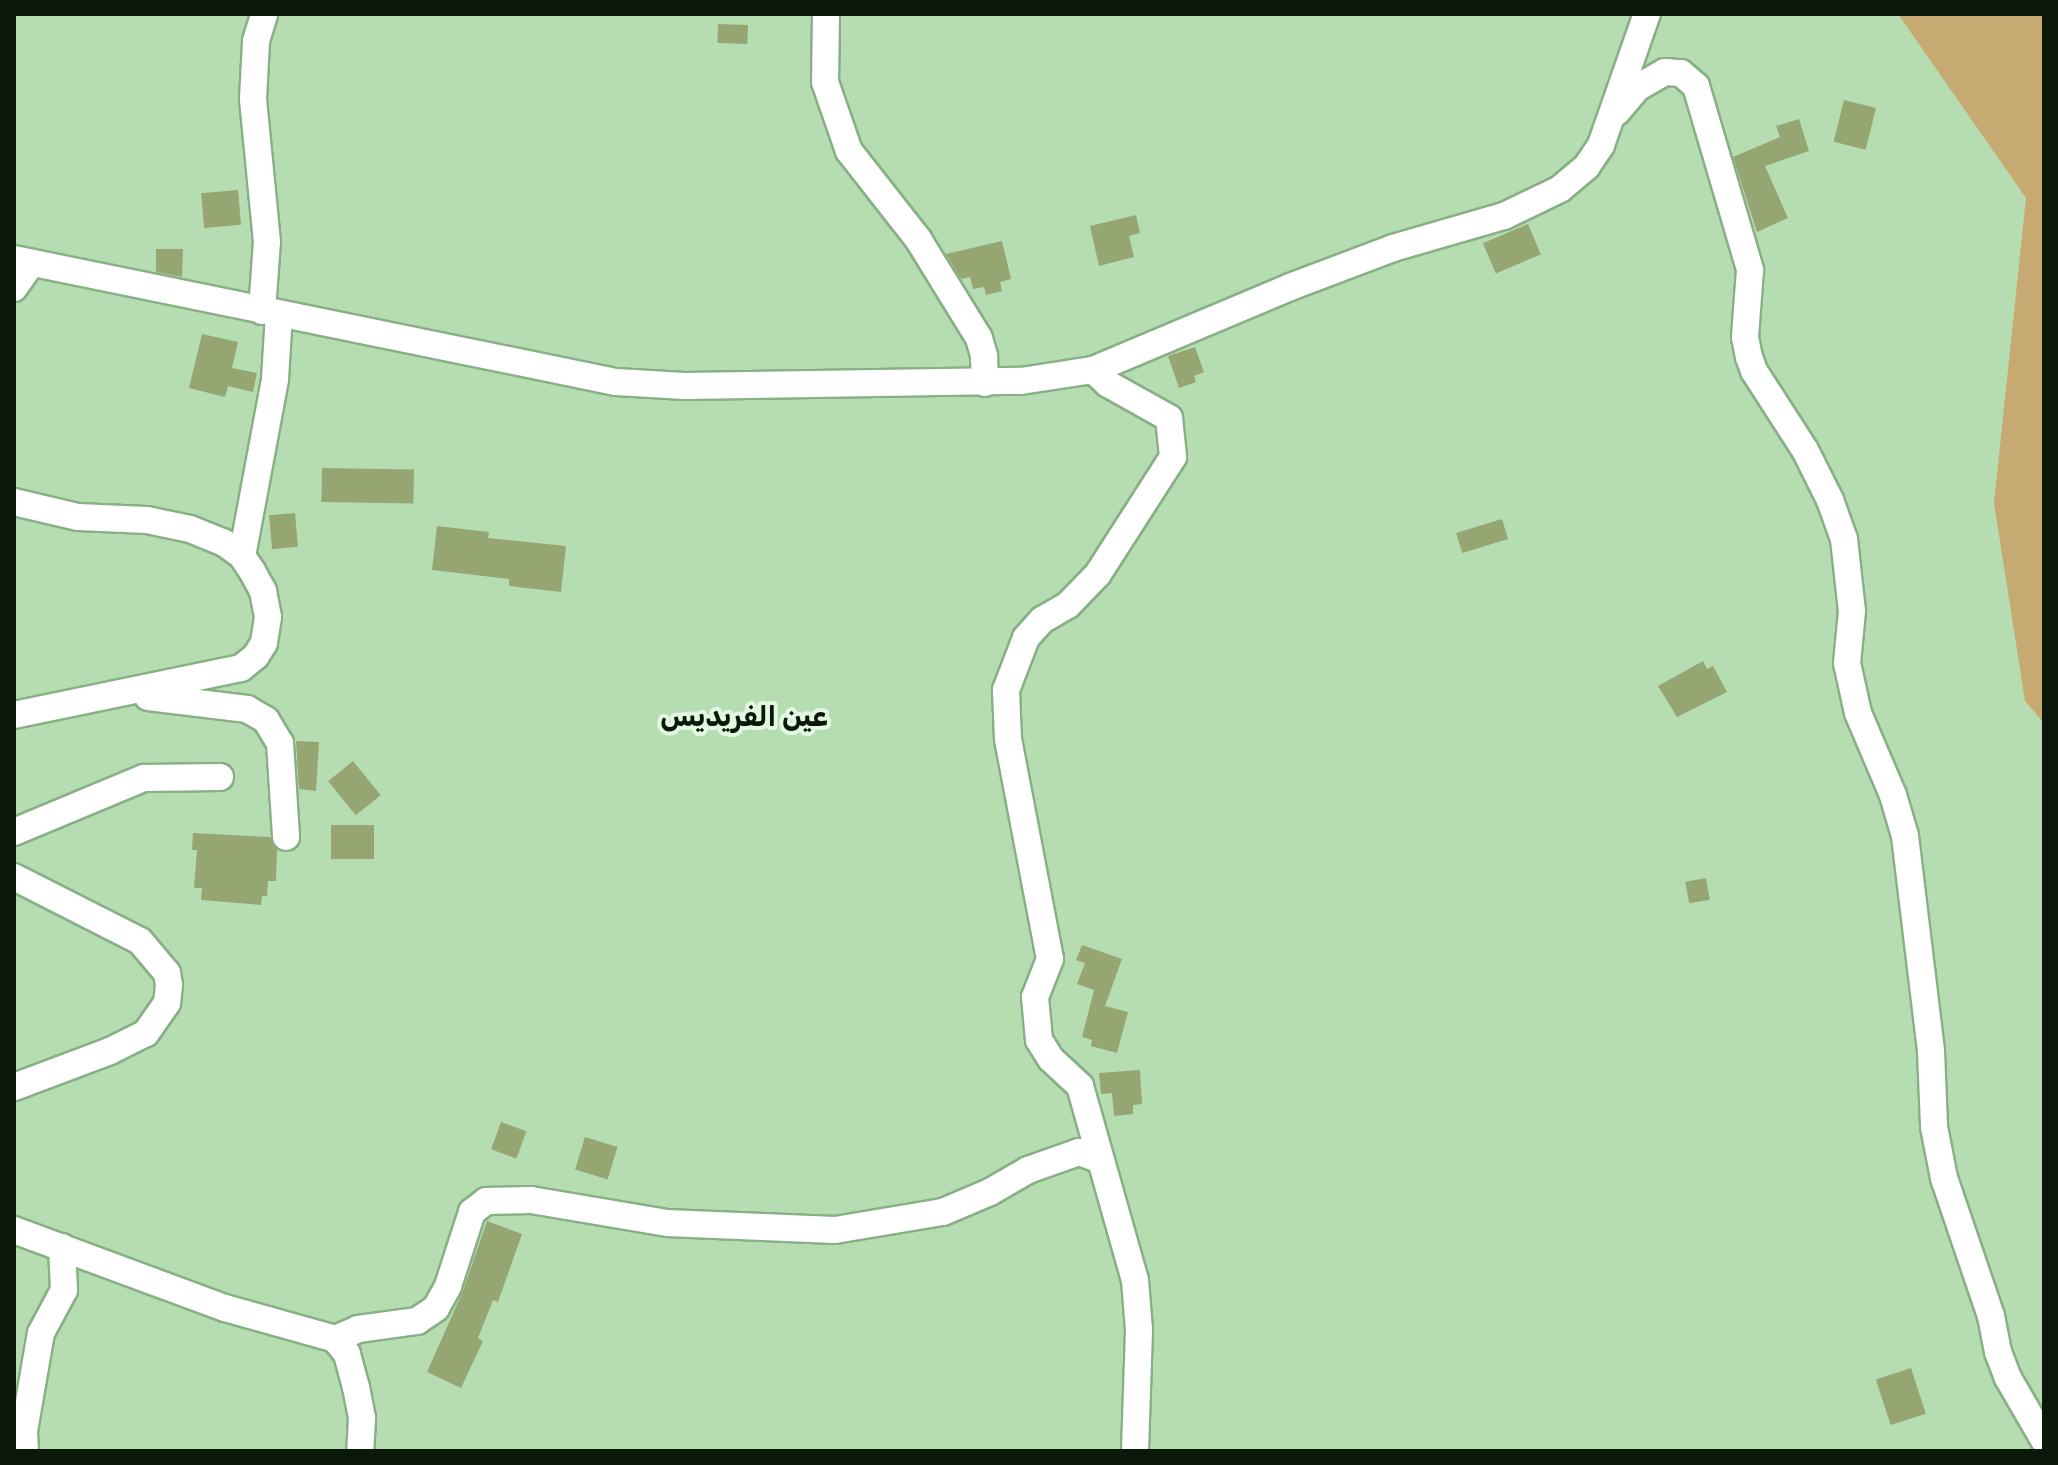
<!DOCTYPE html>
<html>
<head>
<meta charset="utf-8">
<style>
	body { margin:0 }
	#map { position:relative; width:2058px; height:1465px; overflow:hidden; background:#b5ddb1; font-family:Rubik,Vazirmatn,sans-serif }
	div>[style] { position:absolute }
	.green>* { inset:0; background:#c7aa72 }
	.building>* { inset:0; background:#96a673; transform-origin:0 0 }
	.roads { filter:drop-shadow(2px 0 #88af85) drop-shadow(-2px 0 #88af85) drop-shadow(0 2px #88af85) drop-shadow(0 -2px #88af85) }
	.minor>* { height:26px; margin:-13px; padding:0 13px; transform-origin:13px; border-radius:13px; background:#fff }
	span { translate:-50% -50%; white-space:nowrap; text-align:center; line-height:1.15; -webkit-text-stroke:8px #e3f8e1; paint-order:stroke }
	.quarter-label { font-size:28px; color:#0a1909; font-weight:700 }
	.frame { position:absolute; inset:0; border:16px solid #0a1909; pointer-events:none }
</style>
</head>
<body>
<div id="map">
	<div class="green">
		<i style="clip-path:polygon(1898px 14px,2044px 14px,2044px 723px,2025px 701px,1994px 503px,2026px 198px)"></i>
	</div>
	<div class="building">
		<i style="left:718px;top:24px;width:30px;height:19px;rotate:2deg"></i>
		<i style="left:1844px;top:100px;width:33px;height:43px;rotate:14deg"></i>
		<i style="clip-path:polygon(1799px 119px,1809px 151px,1765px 166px,1788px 218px,1757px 232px,1733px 157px,1780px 137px,1776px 126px)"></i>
		<i style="left:238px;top:190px;width:35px;height:37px;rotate:85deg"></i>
		<i style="clip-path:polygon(1136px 215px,1140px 233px,1129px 236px,1134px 257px,1099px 266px,1090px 226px)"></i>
		<i style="left:1528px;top:224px;width:33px;height:49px;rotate:67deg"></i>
		<i style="clip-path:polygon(1002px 241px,1011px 279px,1000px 282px,1002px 291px,986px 295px,984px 287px,973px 289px,970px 277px,961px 279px,946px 254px)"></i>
		<i style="clip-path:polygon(156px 249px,183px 249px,182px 277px,156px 272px)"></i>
		<i style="clip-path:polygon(202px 334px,238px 342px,232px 368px,257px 373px,253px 392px,228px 386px,225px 397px,189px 388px)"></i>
		<i style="clip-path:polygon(1195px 347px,1204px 372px,1194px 376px,1196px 382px,1179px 388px,1168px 356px)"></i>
		<i style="left:322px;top:468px;width:92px;height:34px;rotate:1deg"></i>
		<i style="left:295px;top:513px;width:34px;height:26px;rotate:85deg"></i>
		<i style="left:1502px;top:519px;width:21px;height:48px;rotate:73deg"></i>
		<i style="clip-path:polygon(437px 526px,489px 532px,488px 538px,566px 546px,561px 592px,509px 586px,509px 579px,432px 570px)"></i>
		<i style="clip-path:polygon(1703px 661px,1707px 669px,1713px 666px,1727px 692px,1677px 717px,1658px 686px)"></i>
		<i style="clip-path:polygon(296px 741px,319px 742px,316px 791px,299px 789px)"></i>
		<i style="left:353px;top:761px;width:44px;height:32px;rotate:51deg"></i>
		<i style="left:331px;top:825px;width:43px;height:34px"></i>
		<i style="clip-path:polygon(193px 833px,270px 837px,277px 850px,276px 881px,268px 881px,267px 896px,262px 896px,261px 905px,201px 900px,202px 888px,194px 888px,197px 850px,192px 850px)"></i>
		<i style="left:1706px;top:878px;width:22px;height:21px;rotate:80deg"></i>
		<i style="clip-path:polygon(1082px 945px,1122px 959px,1105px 1006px,1128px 1012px,1117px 1053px,1091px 1046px,1092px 1040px,1082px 1037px,1094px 990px,1077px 984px,1085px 963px,1076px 960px)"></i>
		<i style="clip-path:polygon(1140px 1070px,1142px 1104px,1133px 1105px,1133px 1114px,1114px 1116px,1112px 1093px,1101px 1094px,1099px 1073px)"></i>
		<i style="left:501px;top:1122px;width:27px;height:29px;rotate:20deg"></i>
		<i style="left:585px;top:1137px;width:34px;height:34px;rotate:17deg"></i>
		<i style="clip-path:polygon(487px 1221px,522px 1234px,498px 1302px,493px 1300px,478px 1338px,483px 1341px,461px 1388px,427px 1372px,463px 1291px)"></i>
		<i style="left:1911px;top:1368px;width:48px;height:37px;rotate:72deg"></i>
	</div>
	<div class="roads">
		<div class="minor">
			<i style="left:826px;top:14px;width:68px;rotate:90.8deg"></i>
			<i style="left:825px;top:82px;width:73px;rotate:70.8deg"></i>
			<i style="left:849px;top:151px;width:112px;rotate:51.9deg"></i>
			<i style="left:918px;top:239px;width:116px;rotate:58.4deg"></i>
			<i style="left:979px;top:338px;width:19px;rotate:74deg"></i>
			<i style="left:984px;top:356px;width:27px;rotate:88deg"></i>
			<i style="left:1617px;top:112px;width:31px;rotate:-50deg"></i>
			<i style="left:1637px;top:88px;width:32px;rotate:-30deg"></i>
			<i style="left:1665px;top:72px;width:16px;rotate:4deg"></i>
			<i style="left:1681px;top:73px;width:20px;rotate:41deg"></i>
			<i style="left:1696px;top:86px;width:192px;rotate:73.6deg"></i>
			<i style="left:1750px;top:270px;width:67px;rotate:94.3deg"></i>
			<i style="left:1745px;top:337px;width:20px;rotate:79deg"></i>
			<i style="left:1749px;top:357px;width:15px;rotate:70deg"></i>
			<i style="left:1754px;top:371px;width:94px;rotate:57.2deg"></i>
			<i style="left:1805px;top:450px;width:56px;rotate:63.4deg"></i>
			<i style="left:1830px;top:500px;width:41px;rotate:70.3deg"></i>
			<i style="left:1844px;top:539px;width:72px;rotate:83.7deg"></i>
			<i style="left:1852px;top:611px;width:52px;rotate:95.5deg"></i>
			<i style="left:1847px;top:663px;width:51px;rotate:77.6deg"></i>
			<i style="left:1858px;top:713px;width:89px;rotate:66.9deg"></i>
			<i style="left:1893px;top:795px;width:43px;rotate:73.7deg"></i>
			<i style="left:1905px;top:836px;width:217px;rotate:83.1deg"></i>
			<i style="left:1931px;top:1051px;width:76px;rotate:87.7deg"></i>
			<i style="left:1934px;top:1127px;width:52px;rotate:78.9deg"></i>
			<i style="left:1944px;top:1178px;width:146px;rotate:71.2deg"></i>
			<i style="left:1991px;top:1316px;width:37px;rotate:79deg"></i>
			<i style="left:1998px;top:1352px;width:28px;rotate:69deg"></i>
			<i style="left:2008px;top:1378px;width:72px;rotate:59.9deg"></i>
			<i style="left:14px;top:259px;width:614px;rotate:11.55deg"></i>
			<i style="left:616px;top:382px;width:69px;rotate:3.3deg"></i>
			<i style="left:685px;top:386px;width:336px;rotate:-0.9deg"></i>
			<i style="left:1021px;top:381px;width:73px;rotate:-8.7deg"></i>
			<i style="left:1093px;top:370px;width:214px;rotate:-22.8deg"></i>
			<i style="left:1290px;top:287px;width:110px;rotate:-20.7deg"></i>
			<i style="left:1393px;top:248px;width:116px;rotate:-16.1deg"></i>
			<i style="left:1504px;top:216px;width:62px;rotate:-25.7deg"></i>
			<i style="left:1560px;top:189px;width:35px;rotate:-40deg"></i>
			<i style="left:1587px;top:166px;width:25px;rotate:-56deg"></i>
			<i style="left:1601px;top:145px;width:139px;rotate:-70.7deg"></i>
			<i style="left:14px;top:288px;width:29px;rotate:-55deg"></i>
			<i style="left:262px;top:311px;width:69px;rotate:-85.9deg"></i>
			<i style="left:267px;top:242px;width:144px;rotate:-95.6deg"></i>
			<i style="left:253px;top:99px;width:58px;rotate:-87deg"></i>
			<i style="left:256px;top:41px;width:28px;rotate:-73deg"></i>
			<i style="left:1093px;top:370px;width:21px;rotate:43deg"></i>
			<i style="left:1108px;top:384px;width:70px;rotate:29.1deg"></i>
			<i style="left:1169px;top:418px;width:39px;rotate:84deg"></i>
			<i style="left:1173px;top:457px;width:139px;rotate:122.7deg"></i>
			<i style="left:1098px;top:574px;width:43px;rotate:134.1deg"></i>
			<i style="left:1068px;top:605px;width:30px;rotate:150deg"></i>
			<i style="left:1042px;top:620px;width:24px;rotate:132deg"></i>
			<i style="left:1026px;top:638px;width:56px;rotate:111deg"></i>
			<i style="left:1006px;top:690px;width:49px;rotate:87.7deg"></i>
			<i style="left:1008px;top:739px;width:224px;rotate:79.2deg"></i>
			<i style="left:1050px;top:959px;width:41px;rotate:111.5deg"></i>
			<i style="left:1035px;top:997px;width:43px;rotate:84.7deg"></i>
			<i style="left:1039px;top:1040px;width:22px;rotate:58deg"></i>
			<i style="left:1051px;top:1059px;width:40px;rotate:43deg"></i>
			<i style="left:1080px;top:1086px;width:202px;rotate:74.2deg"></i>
			<i style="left:1135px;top:1280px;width:50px;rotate:85.4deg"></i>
			<i style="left:1139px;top:1330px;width:121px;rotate:91.9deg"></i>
			<i style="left:14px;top:502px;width:66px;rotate:13.2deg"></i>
			<i style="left:78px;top:517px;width:69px;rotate:2.5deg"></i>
			<i style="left:147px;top:520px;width:44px;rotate:11.8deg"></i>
			<i style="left:190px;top:529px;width:35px;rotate:22deg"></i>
			<i style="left:223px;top:542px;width:24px;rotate:36deg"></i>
			<i style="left:242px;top:556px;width:18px;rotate:56deg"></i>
			<i style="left:252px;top:571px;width:23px;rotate:61deg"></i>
			<i style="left:263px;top:591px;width:26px;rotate:79deg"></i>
			<i style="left:268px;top:617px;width:26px;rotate:99deg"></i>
			<i style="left:264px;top:643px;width:15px;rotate:122deg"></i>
			<i style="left:256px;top:656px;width:19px;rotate:141deg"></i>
			<i style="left:241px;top:668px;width:232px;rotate:168.3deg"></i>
			<i style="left:242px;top:556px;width:180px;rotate:-79.4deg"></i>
			<i style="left:275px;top:379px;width:65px;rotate:-86.5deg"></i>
			<i style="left:148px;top:697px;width:100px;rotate:6.9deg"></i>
			<i style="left:247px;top:709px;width:22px;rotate:30deg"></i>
			<i style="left:266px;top:720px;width:27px;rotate:59deg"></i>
			<i style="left:280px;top:743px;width:94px;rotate:86.3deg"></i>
			<i style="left:14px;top:832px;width:141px;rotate:-22.6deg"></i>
			<i style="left:144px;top:778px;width:76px;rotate:-0.8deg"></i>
			<i style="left:14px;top:877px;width:141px;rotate:26.9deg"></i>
			<i style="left:140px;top:941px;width:42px;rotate:49.8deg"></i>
			<i style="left:167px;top:973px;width:12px;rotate:81deg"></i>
			<i style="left:169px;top:985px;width:18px;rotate:96deg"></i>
			<i style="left:167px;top:1003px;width:37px;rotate:125deg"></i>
			<i style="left:146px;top:1033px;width:40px;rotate:153.4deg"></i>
			<i style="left:110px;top:1051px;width:103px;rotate:159.4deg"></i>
			<i style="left:14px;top:1230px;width:225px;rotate:20.3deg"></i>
			<i style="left:225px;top:1308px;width:114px;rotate:15.7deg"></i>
			<i style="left:335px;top:1339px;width:19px;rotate:51deg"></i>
			<i style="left:347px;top:1354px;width:34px;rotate:75deg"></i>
			<i style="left:356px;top:1387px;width:32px;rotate:79deg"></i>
			<i style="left:362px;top:1418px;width:33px;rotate:93deg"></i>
			<i style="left:335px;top:1339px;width:25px;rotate:-23deg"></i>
			<i style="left:358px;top:1329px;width:60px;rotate:-7.7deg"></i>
			<i style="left:417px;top:1321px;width:23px;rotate:-34deg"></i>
			<i style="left:436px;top:1308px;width:25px;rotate:-61deg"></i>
			<i style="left:448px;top:1286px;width:78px;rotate:-72deg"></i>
			<i style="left:472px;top:1212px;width:18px;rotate:-38deg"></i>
			<i style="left:486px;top:1201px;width:45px;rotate:-1.3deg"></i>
			<i style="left:531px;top:1200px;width:138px;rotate:9.6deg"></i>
			<i style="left:667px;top:1223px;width:168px;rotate:2.4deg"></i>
			<i style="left:835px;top:1230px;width:109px;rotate:-9.5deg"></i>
			<i style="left:943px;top:1212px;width:51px;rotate:-23.1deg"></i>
			<i style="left:990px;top:1192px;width:44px;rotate:-30.1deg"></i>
			<i style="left:1028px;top:1170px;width:54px;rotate:-19.4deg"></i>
			<i style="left:1079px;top:1152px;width:23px;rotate:20deg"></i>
			<i style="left:25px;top:1451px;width:20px;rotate:-93deg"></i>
			<i style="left:24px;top:1431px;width:99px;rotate:-80.2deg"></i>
			<i style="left:41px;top:1333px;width:49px;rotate:-61.9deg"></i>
			<i style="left:64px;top:1290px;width:43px;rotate:-92.7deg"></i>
		</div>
	</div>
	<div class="quarter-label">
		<span style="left:744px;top:717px">عين الفريديس</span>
	</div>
	<div class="frame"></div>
</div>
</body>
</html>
